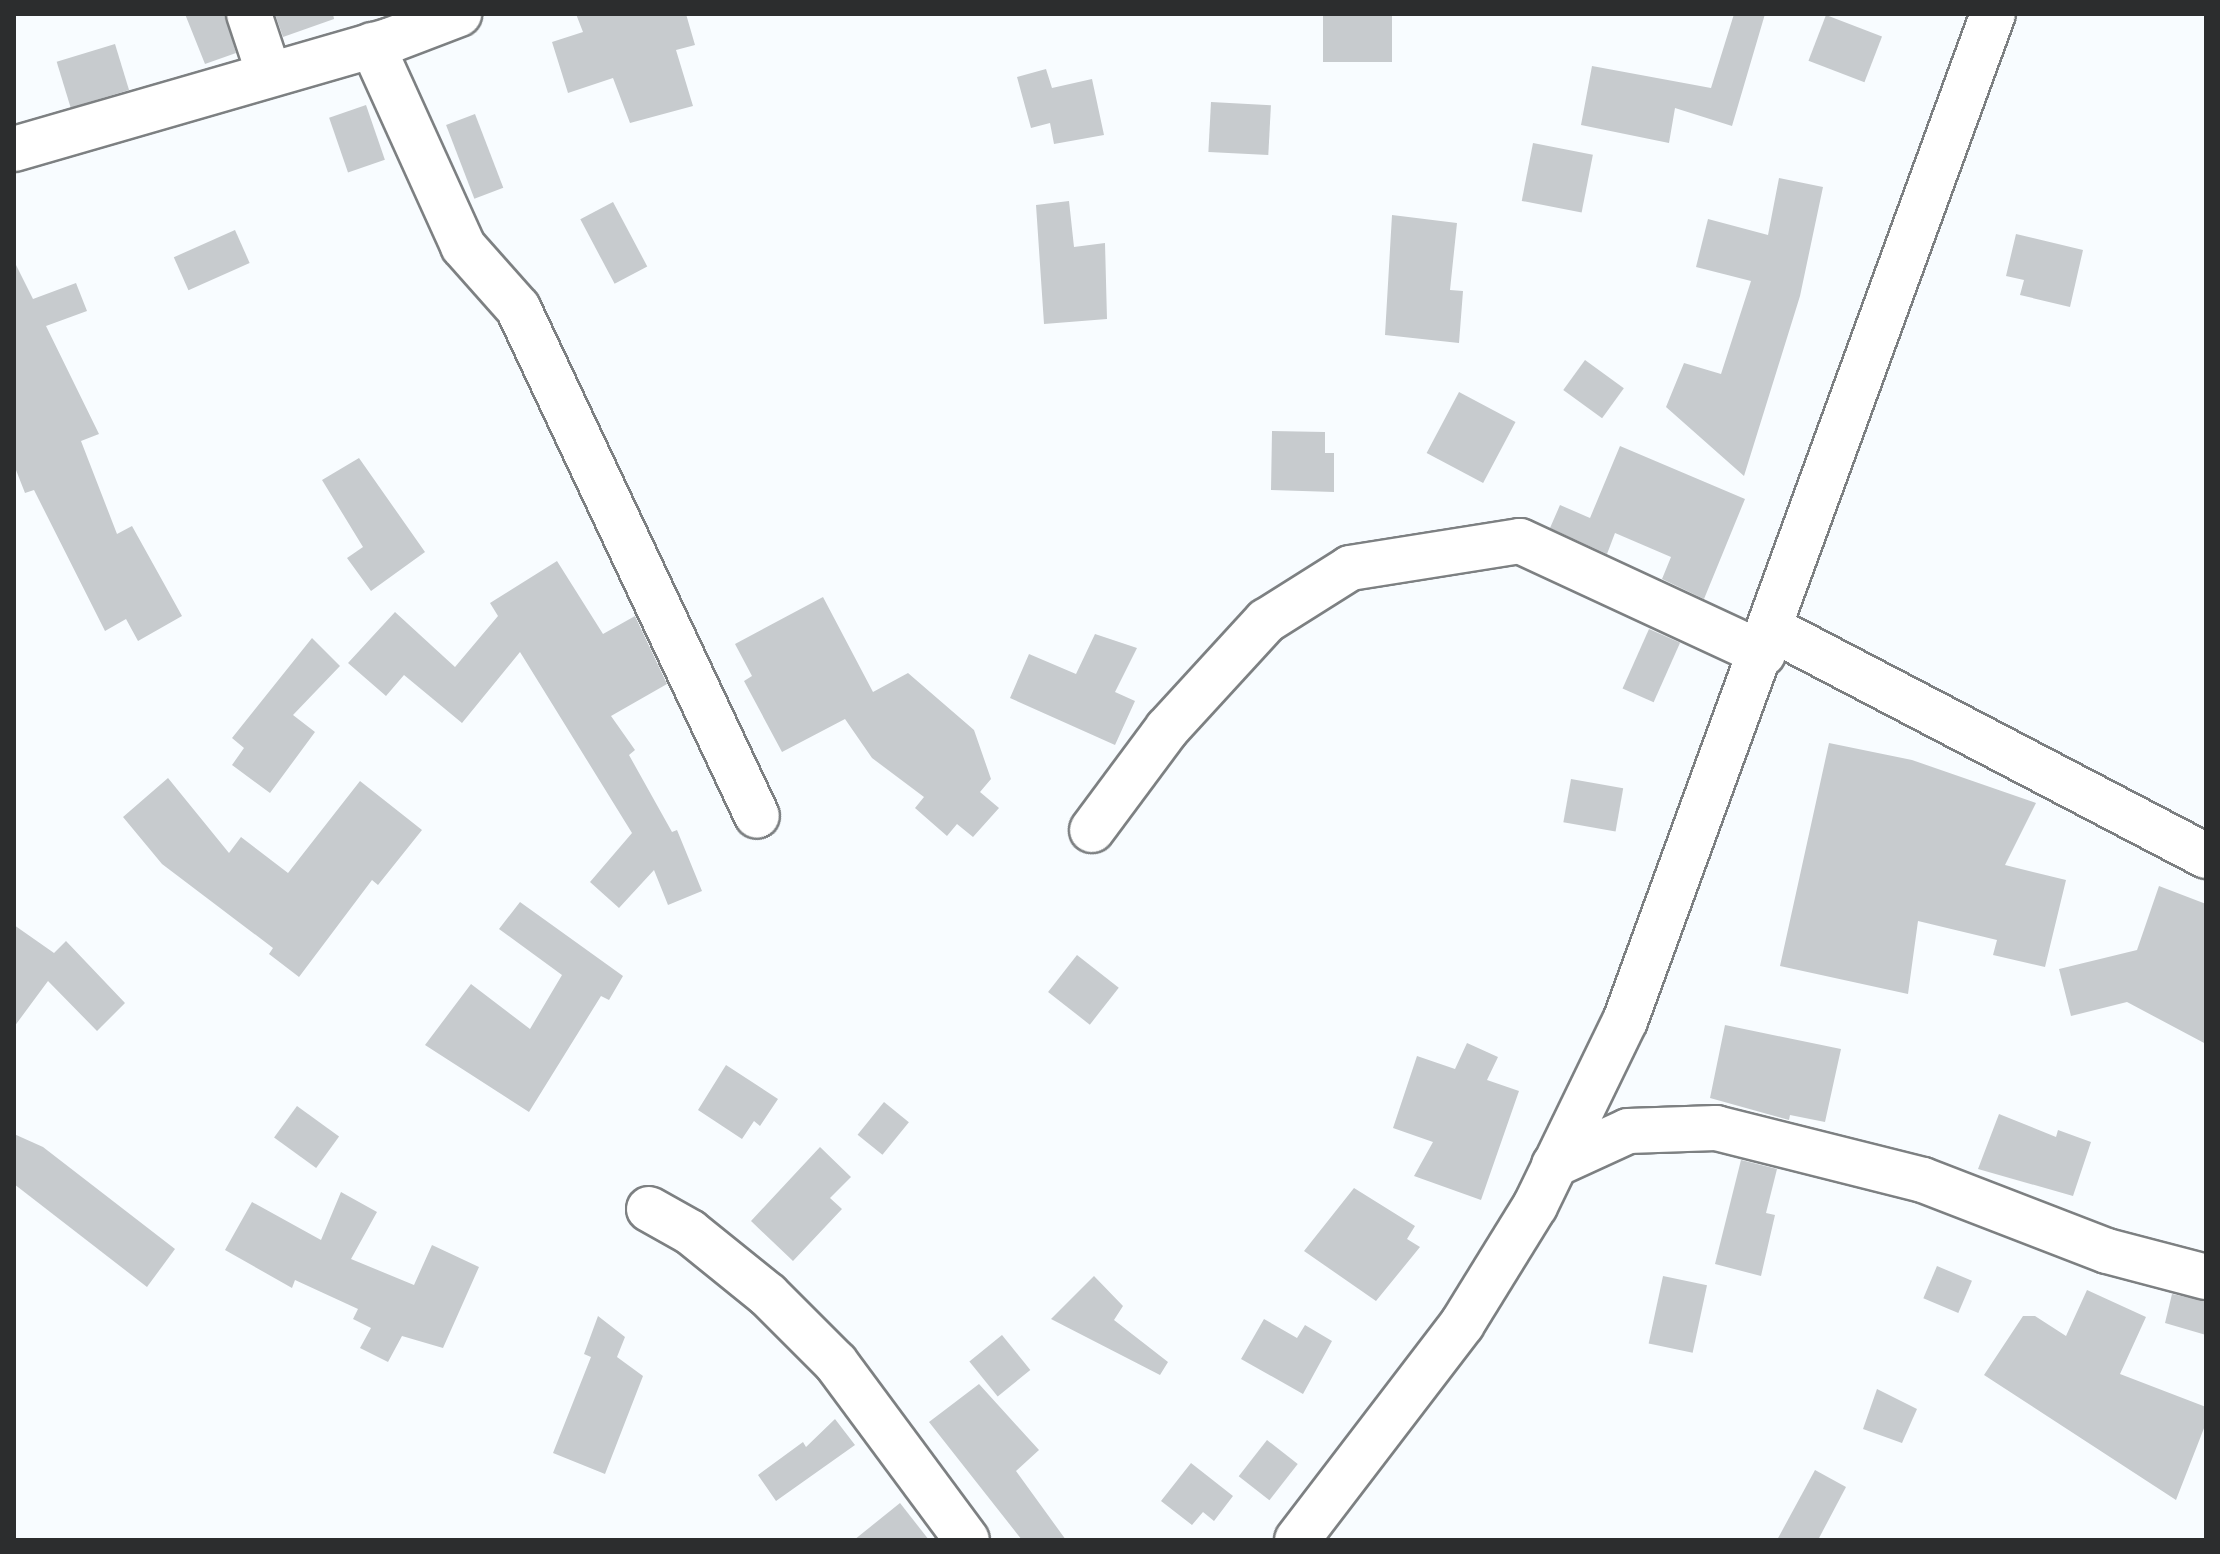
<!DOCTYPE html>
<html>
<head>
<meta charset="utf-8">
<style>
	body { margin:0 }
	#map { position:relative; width:2220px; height:1554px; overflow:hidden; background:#f8fcff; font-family:Barlow,sans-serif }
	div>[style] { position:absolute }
	.building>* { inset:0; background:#c7cbce; transform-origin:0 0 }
	.roads { filter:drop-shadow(2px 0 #7d8082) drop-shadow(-2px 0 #7d8082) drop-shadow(0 2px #7d8082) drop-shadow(0 -2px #7d8082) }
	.street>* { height:44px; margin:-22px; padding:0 22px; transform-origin:22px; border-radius:22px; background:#fff }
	span { translate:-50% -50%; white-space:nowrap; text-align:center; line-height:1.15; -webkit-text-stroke:6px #fff; paint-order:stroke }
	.frame { position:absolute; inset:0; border:16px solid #2c2d2e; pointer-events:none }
</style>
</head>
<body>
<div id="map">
	<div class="building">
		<i style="clip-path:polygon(185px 14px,225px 14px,236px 53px,205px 64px)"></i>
		<i style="clip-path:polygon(275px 14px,333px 14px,334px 19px,283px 37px)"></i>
		<i style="clip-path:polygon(576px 14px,686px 14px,695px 45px,676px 50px,693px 106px,630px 123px,613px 78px,568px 93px,552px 42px,583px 32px)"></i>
		<i style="left:1323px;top:14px;width:69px;height:48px"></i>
		<i style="clip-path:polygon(1734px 14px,1765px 14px,1732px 126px,1675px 108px,1669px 143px,1581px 125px,1592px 66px,1711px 88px)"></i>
		<i style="left:1826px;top:15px;width:60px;height:49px;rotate:21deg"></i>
		<i style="left:115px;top:44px;width:48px;height:61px;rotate:73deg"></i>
		<i style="clip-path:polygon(1046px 69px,1052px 88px,1092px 79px,1104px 135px,1054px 144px,1050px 123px,1031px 128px,1017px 77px)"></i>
		<i style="left:1211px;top:102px;width:60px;height:50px;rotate:3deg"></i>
		<i style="left:366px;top:105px;width:58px;height:39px;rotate:71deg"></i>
		<i style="left:475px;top:114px;width:79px;height:31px;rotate:69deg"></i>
		<i style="left:1533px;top:143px;width:61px;height:59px;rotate:11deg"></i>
		<i style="clip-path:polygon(1779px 178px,1823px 187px,1800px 296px,1744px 476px,1666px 407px,1684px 363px,1721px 374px,1751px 281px,1696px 267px,1708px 219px,1768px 235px)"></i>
		<i style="clip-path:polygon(1069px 201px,1074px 247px,1105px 243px,1107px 319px,1044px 324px,1036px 205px)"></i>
		<i style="left:613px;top:202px;width:73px;height:37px;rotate:62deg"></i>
		<i style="clip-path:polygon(1392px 215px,1457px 223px,1450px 290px,1463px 291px,1459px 343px,1385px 335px)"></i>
		<i style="left:235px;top:230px;width:36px;height:67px;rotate:66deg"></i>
		<i style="clip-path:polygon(2016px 234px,2083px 250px,2070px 307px,2020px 295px,2024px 280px,2006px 276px)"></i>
		<i style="clip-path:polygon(14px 261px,33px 299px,76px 283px,87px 311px,46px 326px,99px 434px,81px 441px,117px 534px,132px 526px,182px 616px,138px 641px,126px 619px,105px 631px,34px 490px,25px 493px,14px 465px)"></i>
		<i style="left:1585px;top:360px;width:48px;height:37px;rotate:36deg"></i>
		<i style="left:1459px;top:392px;width:64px;height:69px;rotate:28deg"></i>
		<i style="clip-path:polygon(1272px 431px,1325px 432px,1325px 453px,1334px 453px,1334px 492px,1271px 490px)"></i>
		<i style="clip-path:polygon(1620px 446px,1745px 499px,1704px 599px,1662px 579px,1671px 557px,1615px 533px,1607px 554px,1550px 528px,1560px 505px,1590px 518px)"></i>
		<i style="clip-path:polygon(359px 458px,425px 552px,371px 591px,347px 558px,363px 547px,322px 480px)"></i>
		<i style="clip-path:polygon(557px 561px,603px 634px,635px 616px,667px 684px,611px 716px,635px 750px,629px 755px,672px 832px,677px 830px,702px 891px,668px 905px,654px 870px,619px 908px,590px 882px,632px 833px,520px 652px,462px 723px,404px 675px,386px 696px,348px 663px,395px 612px,455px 667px,498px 616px,490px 603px)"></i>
		<i style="clip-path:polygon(823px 597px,873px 692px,908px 673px,974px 730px,991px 779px,980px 792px,999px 808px,973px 837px,957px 824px,947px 836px,915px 808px,924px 797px,872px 758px,845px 719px,782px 752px,744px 681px,752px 676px,735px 644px)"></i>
		<i style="left:1649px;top:629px;width:34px;height:65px;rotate:24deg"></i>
		<i style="clip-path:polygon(1095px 634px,1137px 648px,1115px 692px,1135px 701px,1115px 745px,1010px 698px,1029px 654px,1076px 674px)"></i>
		<i style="clip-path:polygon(312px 638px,340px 666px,293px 715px,315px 732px,270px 793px,232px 765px,244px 748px,232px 738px)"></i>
		<i style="clip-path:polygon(1829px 743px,1912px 760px,2036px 803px,2005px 865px,2066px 880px,2045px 967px,1993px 955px,1997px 940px,1918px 921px,1908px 994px,1780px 966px)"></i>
		<i style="clip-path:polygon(168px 778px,229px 853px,241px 837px,288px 873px,360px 781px,422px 830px,378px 885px,372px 880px,299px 977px,269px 954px,273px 948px,162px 864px,123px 817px)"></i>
		<i style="left:1571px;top:779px;width:53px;height:44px;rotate:10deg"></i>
		<i style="clip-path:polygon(2159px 886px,2206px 904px,2206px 1044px,2127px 1002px,2071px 1016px,2059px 969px,2137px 950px)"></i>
		<i style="clip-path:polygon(520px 902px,623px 976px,609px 1000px,601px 996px,529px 1112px,425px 1045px,471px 984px,530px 1029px,562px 975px,499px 929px)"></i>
		<i style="clip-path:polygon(14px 925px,54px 953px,66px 941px,125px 1003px,97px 1031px,48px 981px,14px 1027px)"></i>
		<i style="left:1077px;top:955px;width:53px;height:47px;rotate:38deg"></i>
		<i style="clip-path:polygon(1725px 1025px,1841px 1049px,1825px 1122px,1790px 1115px,1789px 1120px,1710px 1098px)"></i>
		<i style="clip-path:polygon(1467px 1043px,1498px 1057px,1487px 1080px,1519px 1091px,1481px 1200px,1414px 1176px,1433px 1142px,1393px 1128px,1417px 1056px,1455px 1069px)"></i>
		<i style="clip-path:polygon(726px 1065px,778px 1099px,760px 1126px,754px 1121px,742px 1139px,698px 1110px)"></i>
		<i style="left:884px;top:1102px;width:32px;height:42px;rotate:39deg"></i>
		<i style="left:297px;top:1106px;width:52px;height:39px;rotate:36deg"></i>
		<i style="clip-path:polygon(1999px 1114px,2056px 1137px,2058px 1130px,2091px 1142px,2073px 1196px,1978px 1169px)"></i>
		<i style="clip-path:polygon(14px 1134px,43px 1147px,175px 1249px,147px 1287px,14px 1184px)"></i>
		<i style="clip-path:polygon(820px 1147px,851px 1177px,830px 1198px,842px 1209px,793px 1261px,751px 1221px)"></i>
		<i style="clip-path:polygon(1741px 1160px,1777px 1169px,1766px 1213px,1775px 1215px,1761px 1276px,1715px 1264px)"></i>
		<i style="clip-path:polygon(1354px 1188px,1415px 1226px,1407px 1239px,1420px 1247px,1376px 1301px,1304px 1251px)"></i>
		<i style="clip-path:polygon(341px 1192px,377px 1212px,351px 1259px,414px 1285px,432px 1245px,479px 1267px,443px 1348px,402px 1336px,388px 1362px,360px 1348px,371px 1328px,353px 1319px,358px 1309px,295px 1280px,292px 1288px,225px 1250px,252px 1202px,321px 1240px)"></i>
		<i style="left:1937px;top:1266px;width:38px;height:35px;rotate:23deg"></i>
		<i style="clip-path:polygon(1094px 1276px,1123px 1306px,1114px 1320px,1168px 1362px,1160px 1375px,1051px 1319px)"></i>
		<i style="left:1663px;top:1276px;width:45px;height:69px;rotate:12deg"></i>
		<i style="clip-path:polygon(2087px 1290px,2146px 1317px,2120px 1374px,2206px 1407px,2206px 1423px,2176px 1500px,1984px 1375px,2023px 1316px,2035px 1316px,2066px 1336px)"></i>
		<i style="clip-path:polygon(2172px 1294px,2206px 1301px,2206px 1335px,2165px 1323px)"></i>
		<i style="clip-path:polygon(598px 1316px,625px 1337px,617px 1357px,643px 1376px,605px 1474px,553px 1453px,591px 1357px,584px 1354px)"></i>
		<i style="clip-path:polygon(1264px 1319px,1297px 1338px,1305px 1325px,1332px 1341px,1303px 1394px,1241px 1359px)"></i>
		<i style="left:1002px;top:1335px;width:45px;height:42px;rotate:51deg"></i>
		<i style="clip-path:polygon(979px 1384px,1039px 1450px,1016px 1471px,1066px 1540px,1022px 1540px,929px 1422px)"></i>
		<i style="clip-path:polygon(1877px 1389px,1917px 1409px,1902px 1443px,1863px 1429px)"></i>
		<i style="clip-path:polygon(835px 1419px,855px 1445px,776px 1501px,758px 1475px,803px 1442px,806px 1447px)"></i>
		<i style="left:1267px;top:1440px;width:39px;height:46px;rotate:38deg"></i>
		<i style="clip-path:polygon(1191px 1463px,1233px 1496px,1214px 1521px,1203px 1512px,1192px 1525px,1161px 1501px)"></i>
		<i style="clip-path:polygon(1815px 1470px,1846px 1487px,1818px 1540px,1777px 1540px)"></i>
		<i style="clip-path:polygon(900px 1503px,929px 1540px,854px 1540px)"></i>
	</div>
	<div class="roads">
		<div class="street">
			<i style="left:249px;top:14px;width:63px;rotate:71.6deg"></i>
			<i style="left:372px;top:45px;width:221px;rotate:65.6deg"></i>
			<i style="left:463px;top:246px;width:83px;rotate:48.4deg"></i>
			<i style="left:518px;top:308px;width:561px;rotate:64.8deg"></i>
			<i style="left:14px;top:149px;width:392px;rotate:-16.1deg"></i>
			<i style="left:391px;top:40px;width:73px;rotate:-20.9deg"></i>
			<i style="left:1772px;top:629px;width:490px;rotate:27.6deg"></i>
			<i style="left:1092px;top:830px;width:126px;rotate:-53.4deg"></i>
			<i style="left:1167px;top:729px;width:147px;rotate:-47.5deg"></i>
			<i style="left:1266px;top:621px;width:99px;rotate:-32.2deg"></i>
			<i style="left:1350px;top:568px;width:172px;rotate:-9deg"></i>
			<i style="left:1520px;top:541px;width:268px;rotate:24.9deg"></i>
			<i style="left:1554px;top:1165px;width:81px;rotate:-24.7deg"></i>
			<i style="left:1628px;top:1131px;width:88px;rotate:-2deg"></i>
			<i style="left:1716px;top:1128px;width:213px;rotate:14.1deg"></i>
			<i style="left:1923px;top:1180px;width:197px;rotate:21.1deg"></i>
			<i style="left:2107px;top:1251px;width:102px;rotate:14.7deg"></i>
			<i style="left:649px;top:1209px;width:47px;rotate:29.3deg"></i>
			<i style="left:690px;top:1232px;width:100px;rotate:38.9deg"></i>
			<i style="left:768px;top:1295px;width:96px;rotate:45deg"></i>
			<i style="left:836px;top:1363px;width:220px;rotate:53.5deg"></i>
			<i style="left:1297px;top:1540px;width:272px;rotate:-52.6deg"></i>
			<i style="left:1462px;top:1324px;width:139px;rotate:-58.3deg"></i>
			<i style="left:1535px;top:1206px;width:206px;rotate:-64.1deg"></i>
			<i style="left:1625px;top:1021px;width:1072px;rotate:-69.93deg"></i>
		</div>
	</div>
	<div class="frame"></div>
</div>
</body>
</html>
